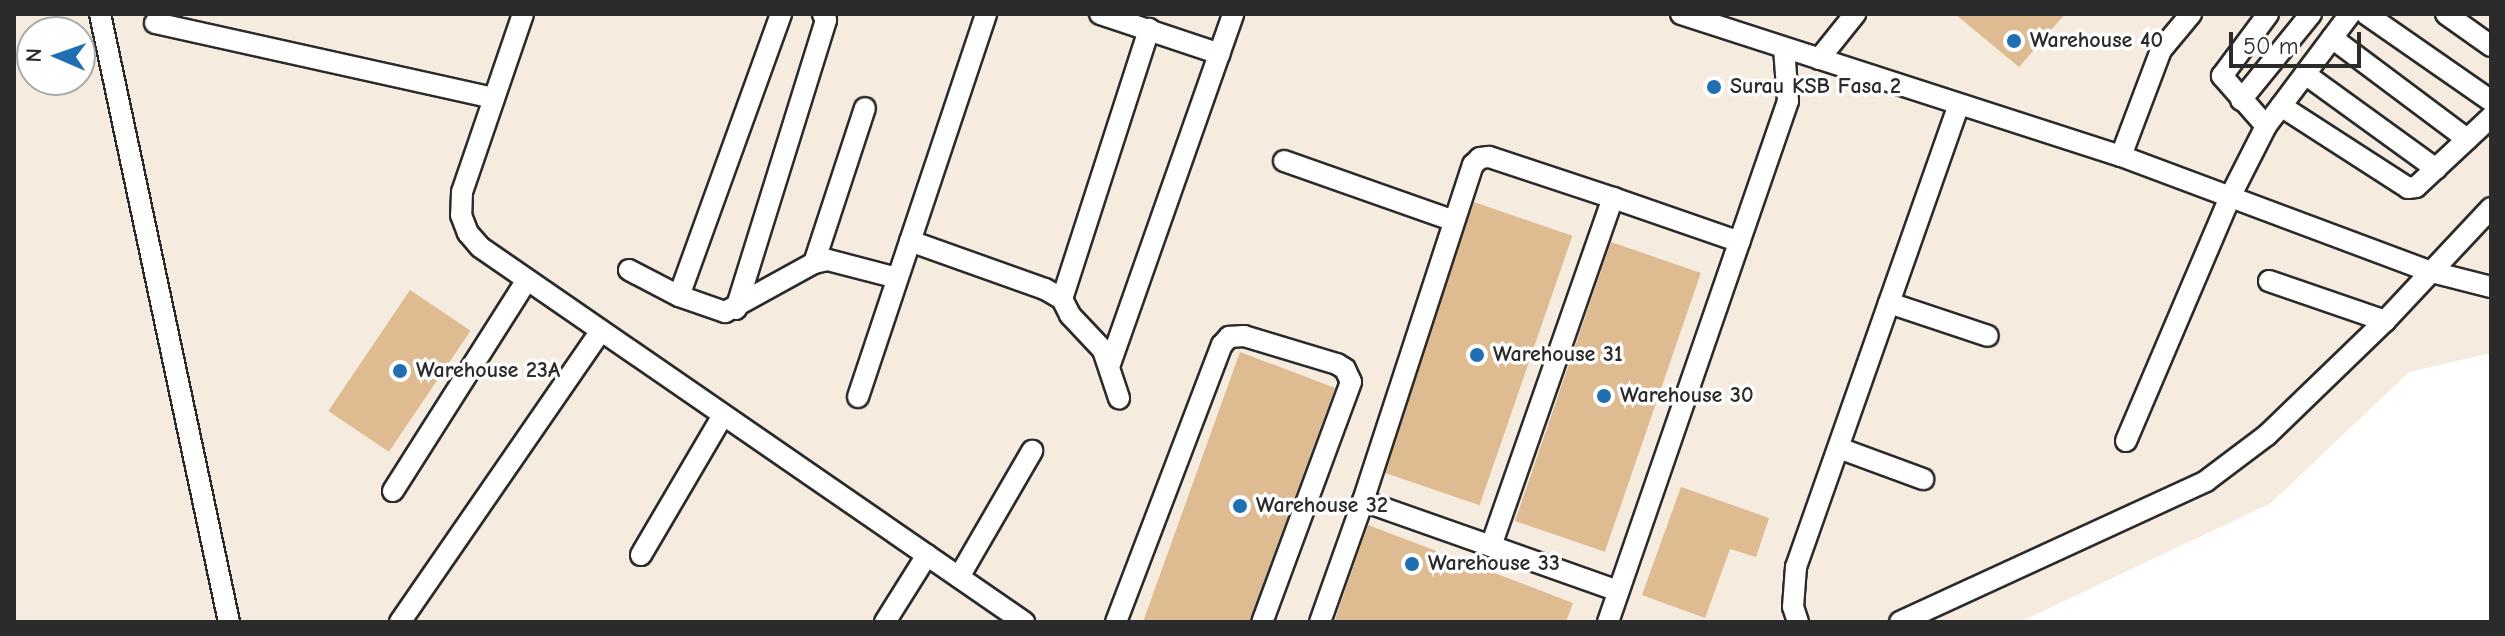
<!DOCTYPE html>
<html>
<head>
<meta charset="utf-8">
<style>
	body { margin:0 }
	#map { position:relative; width:2505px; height:636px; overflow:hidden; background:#fff; font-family:"Comic Neue",sans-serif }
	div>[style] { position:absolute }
	.built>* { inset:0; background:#f5ebde }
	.building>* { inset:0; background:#debb90; transform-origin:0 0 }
	.roads { filter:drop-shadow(2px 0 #2b2b2b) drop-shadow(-2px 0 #2b2b2b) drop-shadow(0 2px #2b2b2b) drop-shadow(0 -2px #2b2b2b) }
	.minor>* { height:20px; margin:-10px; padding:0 10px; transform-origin:10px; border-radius:10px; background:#fff }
	.dots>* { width:22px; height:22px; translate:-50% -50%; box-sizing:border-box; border:4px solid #fff; border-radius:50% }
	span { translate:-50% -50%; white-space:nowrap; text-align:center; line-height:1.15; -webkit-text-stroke:7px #fff; paint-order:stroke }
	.poi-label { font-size:22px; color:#2b2b2b; font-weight:700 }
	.left { translate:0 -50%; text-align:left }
	.frame { position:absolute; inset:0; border:16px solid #2b2b2b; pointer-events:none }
	.north { position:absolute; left:16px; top:16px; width:80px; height:80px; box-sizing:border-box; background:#fff; border:2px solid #aaa; border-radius:50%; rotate:272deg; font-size:22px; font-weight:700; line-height:32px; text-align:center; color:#2b2b2b }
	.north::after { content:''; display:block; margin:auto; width:28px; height:36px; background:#1f6fb2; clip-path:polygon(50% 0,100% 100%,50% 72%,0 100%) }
	.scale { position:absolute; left:2229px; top:32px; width:132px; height:36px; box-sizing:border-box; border:4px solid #2b2b2b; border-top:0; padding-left:10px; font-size:24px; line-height:28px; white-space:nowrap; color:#2b2b2b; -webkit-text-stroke:6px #fff; paint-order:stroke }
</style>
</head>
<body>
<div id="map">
	<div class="built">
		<i style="clip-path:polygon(evenodd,14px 14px,2491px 14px,2491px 353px,2409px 372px,2271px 503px,2020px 622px,14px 622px,14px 14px,32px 32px,80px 32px,80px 80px,32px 80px,32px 32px)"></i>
	</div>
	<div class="building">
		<i style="clip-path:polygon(1955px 14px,2065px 14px,2019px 67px)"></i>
		<i style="left:1474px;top:202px;width:104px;height:285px;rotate:19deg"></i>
		<i style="left:1611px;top:242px;width:95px;height:295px;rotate:19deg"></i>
		<i style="left:410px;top:290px;width:73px;height:146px;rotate:34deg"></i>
		<i style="clip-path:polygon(1240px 352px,1335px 388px,1249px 622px,1143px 622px)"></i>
		<i style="clip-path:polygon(1681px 487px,1769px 518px,1756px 557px,1730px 549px,1705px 618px,1642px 595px)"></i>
		<i style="clip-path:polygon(1368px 525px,1573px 603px,1566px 622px,1334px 622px)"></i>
	</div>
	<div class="roads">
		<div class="minor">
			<i style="left:100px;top:14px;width:622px;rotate:78.02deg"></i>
			<i style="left:523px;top:14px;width:188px;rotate:108.9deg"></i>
			<i style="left:462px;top:192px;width:23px;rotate:92deg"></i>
			<i style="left:461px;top:215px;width:19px;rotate:69deg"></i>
			<i style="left:468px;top:233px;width:18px;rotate:49deg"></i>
			<i style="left:480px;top:247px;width:661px;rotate:34.58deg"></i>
			<i style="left:1100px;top:14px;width:126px;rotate:18.4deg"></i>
			<i style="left:1681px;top:14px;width:462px;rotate:17.9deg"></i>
			<i style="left:2121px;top:156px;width:328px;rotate:20.5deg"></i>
			<i style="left:2428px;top:271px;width:65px;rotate:14.3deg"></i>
			<i style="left:2366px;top:14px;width:152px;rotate:34.8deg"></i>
			<i style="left:2446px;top:14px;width:55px;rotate:35.4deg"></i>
			<i style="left:155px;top:23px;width:347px;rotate:12.5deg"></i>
			<i style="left:2332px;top:38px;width:169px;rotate:36.8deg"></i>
			<i style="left:1819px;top:59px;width:58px;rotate:-51.3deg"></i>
			<i style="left:2305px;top:74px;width:162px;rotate:35.9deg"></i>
			<i style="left:2241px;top:100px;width:111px;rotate:-50.9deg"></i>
			<i style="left:2281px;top:106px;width:151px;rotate:32.8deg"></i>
			<i style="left:2408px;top:188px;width:8px;rotate:-7deg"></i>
			<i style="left:2416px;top:187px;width:103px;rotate:-43deg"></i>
			<i style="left:2266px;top:126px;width:67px;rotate:-131.3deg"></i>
			<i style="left:2222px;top:76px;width:77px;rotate:-53.4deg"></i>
			<i style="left:2121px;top:156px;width:113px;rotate:-69.3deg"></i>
			<i style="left:2161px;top:50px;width:47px;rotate:-50.2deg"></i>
			<i style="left:1284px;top:161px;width:180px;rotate:19.4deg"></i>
			<i style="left:910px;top:241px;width:143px;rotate:19.6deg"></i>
			<i style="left:1045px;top:289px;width:20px;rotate:30deg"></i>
			<i style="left:1062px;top:299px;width:18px;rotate:63deg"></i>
			<i style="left:1070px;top:315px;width:48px;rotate:46.7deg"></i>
			<i style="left:1103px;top:350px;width:51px;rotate:71.6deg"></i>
			<i style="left:814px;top:263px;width:163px;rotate:-71.8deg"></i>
			<i style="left:629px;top:270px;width:56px;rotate:27.5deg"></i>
			<i style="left:679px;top:296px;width:49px;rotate:19.2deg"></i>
			<i style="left:725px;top:312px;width:102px;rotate:-28.8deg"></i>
			<i style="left:814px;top:263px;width:14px;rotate:-12deg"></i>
			<i style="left:828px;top:260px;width:71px;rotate:14.6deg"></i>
			<i style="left:2269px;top:281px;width:123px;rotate:19deg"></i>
			<i style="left:679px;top:296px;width:300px;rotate:-70.1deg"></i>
			<i style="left:1062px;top:299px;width:284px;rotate:-72.1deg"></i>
			<i style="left:1889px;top:303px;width:104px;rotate:18.4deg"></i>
			<i style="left:736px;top:309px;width:303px;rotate:-72.7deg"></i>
			<i style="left:826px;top:20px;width:7px;rotate:-117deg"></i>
			<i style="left:1110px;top:364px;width:371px;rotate:-70.6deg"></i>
			<i style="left:858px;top:397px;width:404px;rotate:-71.5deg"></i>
			<i style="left:2126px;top:441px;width:265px;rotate:-66.9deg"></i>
			<i style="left:2230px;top:197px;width:80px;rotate:-63.1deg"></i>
			<i style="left:2266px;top:126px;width:140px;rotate:-53.1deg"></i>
			<i style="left:1839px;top:448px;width:90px;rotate:20.3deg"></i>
			<i style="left:393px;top:491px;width:250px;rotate:-57.6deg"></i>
			<i style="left:1363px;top:501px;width:354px;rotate:-71.9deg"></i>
			<i style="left:1473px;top:165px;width:10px;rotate:-45deg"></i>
			<i style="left:1480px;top:158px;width:9px;rotate:-6deg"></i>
			<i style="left:1489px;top:157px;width:131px;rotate:18.3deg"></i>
			<i style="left:1491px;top:546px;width:135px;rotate:19.5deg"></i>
			<i style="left:641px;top:555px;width:162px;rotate:-59.6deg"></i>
			<i style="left:959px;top:577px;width:146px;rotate:-59.9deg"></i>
			<i style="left:400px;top:622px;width:354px;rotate:-55.4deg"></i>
			<i style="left:885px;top:622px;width:79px;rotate:-57.9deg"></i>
			<i style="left:1116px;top:622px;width:297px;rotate:-69.1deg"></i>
			<i style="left:1222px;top:345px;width:11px;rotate:-49deg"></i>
			<i style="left:1229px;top:337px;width:15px;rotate:-4deg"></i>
			<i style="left:1244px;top:336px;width:97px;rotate:16.8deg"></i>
			<i style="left:1337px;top:364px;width:9px;rotate:32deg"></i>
			<i style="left:1345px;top:369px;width:14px;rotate:65deg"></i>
			<i style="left:1351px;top:382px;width:256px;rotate:110.3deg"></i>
			<i style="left:1320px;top:622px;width:128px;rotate:-70.4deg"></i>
			<i style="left:1363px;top:501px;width:136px;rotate:19.4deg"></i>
			<i style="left:1491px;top:546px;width:369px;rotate:-70.7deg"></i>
			<i style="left:1613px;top:198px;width:134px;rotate:19.1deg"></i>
			<i style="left:1608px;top:622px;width:551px;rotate:-70.94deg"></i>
			<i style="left:1788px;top:101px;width:53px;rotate:-94.3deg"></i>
			<i style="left:1798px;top:622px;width:16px;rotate:-108deg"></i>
			<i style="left:1793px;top:607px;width:40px;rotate:-85.7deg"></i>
			<i style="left:1796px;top:567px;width:490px;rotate:-70.6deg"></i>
			<i style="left:1900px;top:622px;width:337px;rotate:-24.7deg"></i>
			<i style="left:2206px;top:481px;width:76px;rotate:-37deg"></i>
			<i style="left:2267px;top:435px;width:164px;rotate:-44deg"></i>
			<i style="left:2385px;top:321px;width:155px;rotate:-46.8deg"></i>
		</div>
	</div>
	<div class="dots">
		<i style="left:2014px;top:41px;background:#1f6fb2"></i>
		<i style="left:1714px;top:87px;background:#1f6fb2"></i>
		<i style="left:1477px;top:355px;background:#1f6fb2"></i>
		<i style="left:400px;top:371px;background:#1f6fb2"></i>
		<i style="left:1604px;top:396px;background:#1f6fb2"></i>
		<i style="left:1240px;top:506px;background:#1f6fb2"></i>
		<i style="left:1412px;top:564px;background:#1f6fb2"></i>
	</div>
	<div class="poi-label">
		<span class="left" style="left:2030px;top:41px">Warehouse 40</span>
		<span class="left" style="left:1730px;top:87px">Surau KSB Fasa 2</span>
		<span class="left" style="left:1493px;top:355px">Warehouse 31</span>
		<span class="left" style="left:416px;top:371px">Warehouse 23A</span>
		<span class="left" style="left:1620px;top:396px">Warehouse 30</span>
		<span class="left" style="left:1256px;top:506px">Warehouse 32</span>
		<span class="left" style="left:1428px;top:564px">Warehouse 33</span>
	</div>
	<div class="frame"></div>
	<div class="north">N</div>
	<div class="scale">50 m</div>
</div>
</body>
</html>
